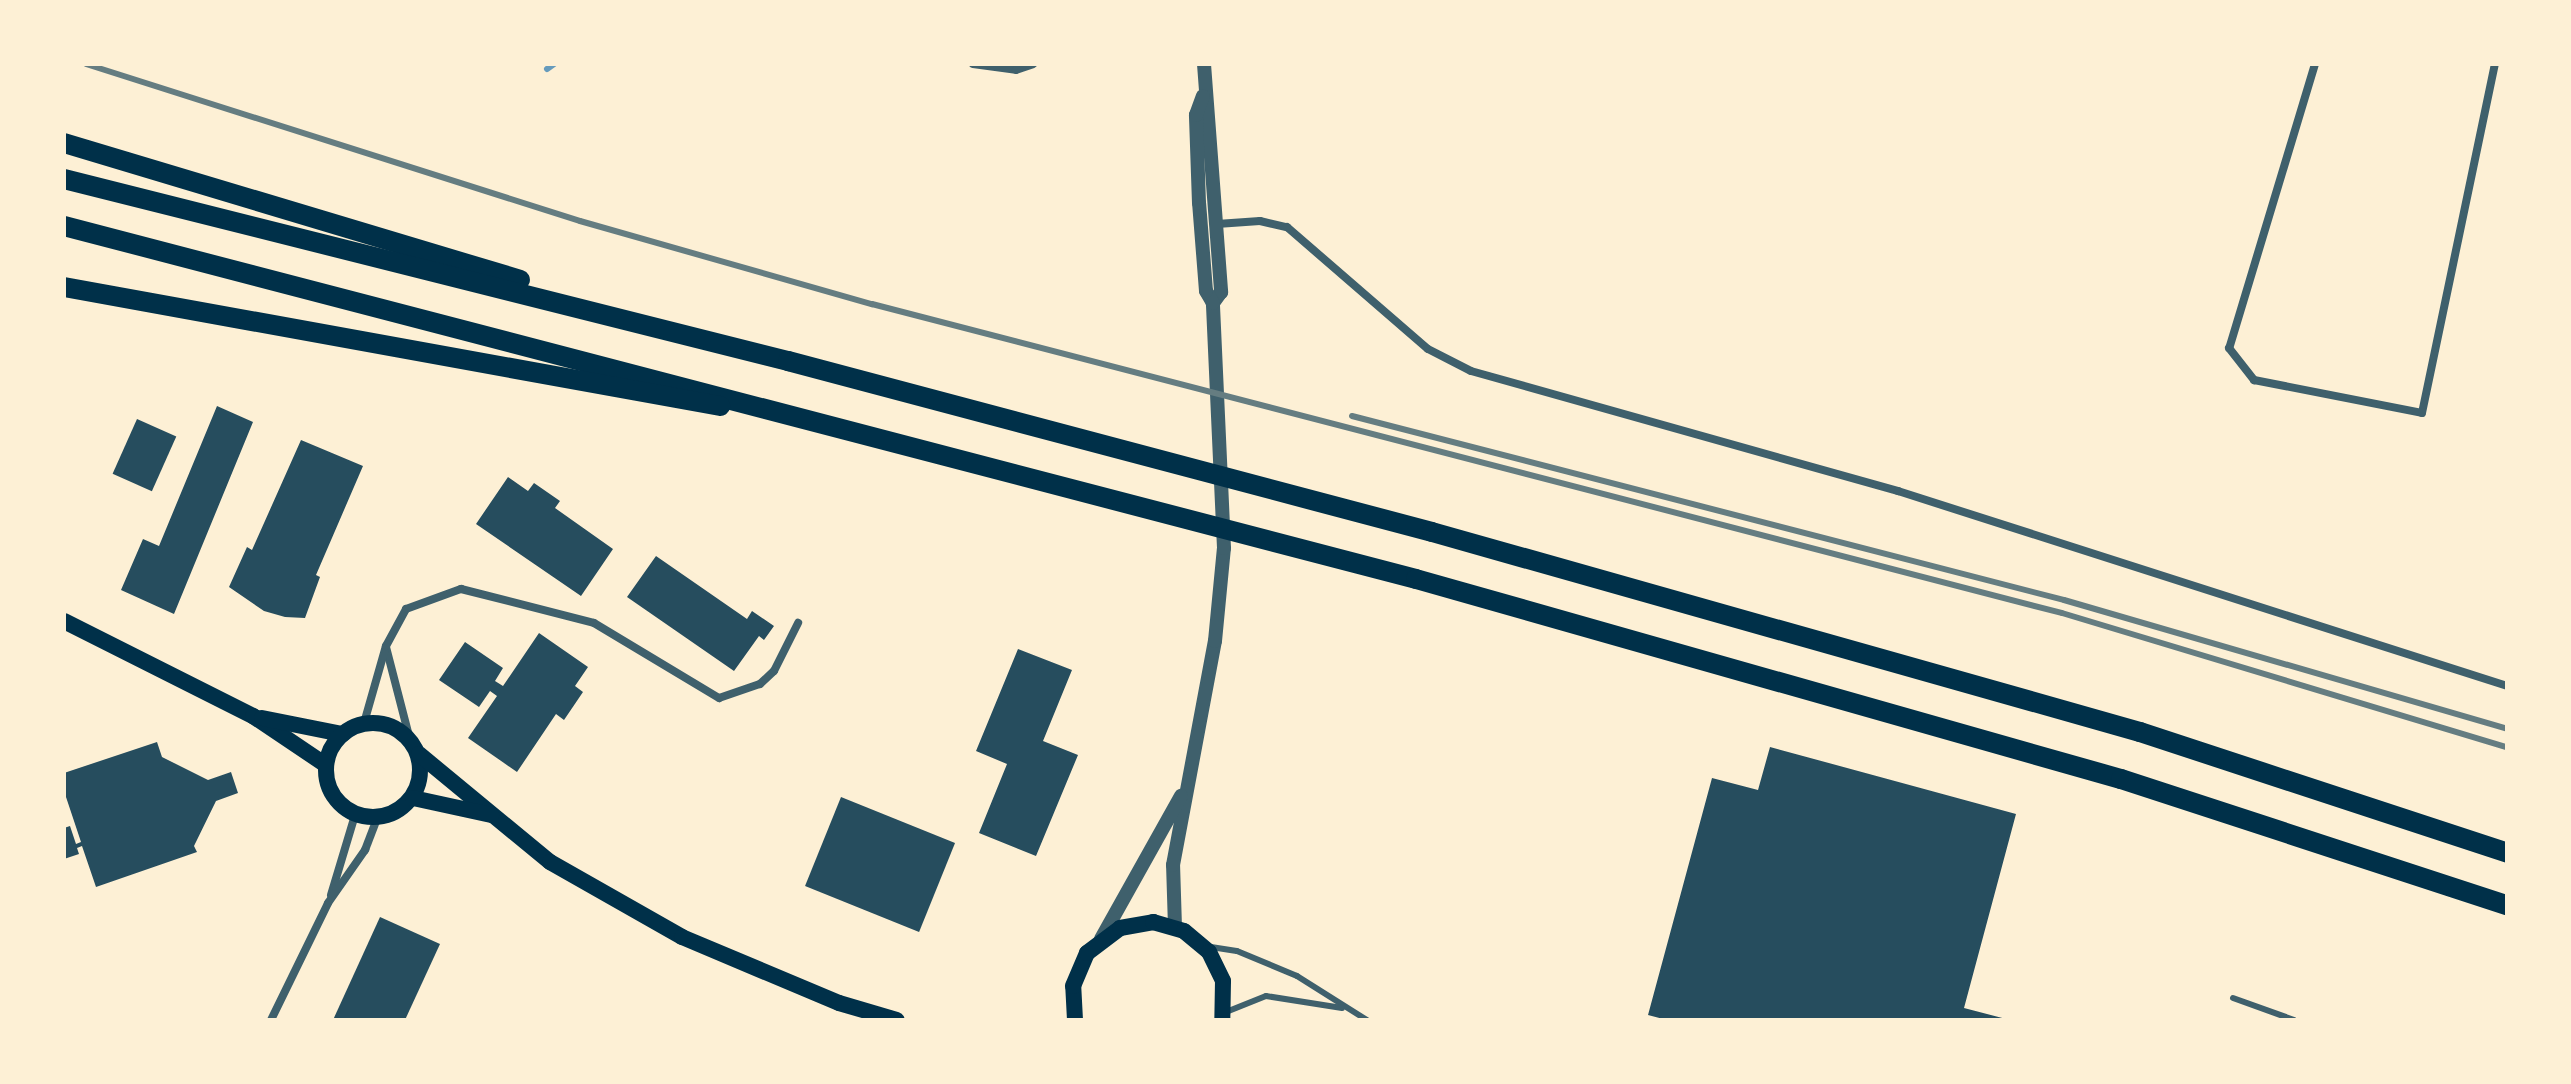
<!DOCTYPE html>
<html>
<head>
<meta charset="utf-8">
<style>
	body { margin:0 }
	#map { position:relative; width:2571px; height:1084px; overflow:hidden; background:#fdf0d5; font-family:Poppins,sans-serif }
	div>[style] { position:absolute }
	.stream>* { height:6px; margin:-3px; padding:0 3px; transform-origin:3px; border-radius:3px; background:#669bbc }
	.building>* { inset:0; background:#264d5e; transform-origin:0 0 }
	.service>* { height:6px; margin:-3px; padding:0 3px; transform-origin:3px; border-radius:3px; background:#3f606c }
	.minor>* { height:8px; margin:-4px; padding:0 4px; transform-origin:4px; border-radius:4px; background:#3f606c }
	.tertiary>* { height:14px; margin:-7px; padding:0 7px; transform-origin:7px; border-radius:7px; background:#3f606c }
	.secondary>* { height:16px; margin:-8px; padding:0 8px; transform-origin:8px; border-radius:8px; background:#003049 }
	.secondary>.ring { margin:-8px; padding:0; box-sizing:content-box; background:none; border:16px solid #003049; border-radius:50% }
	.primary>* { height:20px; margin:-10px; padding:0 10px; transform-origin:10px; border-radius:10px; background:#003049 }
	.rail>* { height:6px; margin:-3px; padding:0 3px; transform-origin:3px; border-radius:3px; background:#657d81 }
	span { translate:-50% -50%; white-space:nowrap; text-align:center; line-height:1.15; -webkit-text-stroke:6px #fdf0d5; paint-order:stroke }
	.frame { position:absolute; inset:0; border:66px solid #fdf0d5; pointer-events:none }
</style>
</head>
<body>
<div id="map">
	<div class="stream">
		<i style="left:547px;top:69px;width:9px;rotate:-36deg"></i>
	</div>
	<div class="building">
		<i style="clip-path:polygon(217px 406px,253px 422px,174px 614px,121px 590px,143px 539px,159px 546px)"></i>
		<i style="left:137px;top:419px;width:43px;height:60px;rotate:24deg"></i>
		<i style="clip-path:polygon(301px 440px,363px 466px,316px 575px,320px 577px,305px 618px,285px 617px,264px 611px,229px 587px,247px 547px,252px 550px)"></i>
		<i style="clip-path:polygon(508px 477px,528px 491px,534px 483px,560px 501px,555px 508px,613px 549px,581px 596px,476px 524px)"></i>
		<i style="clip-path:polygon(656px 556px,747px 619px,752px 611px,774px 626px,764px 640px,759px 636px,734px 671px,627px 597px)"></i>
		<i style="clip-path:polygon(539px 633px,588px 667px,575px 686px,583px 692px,564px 720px,556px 714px,517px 772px,468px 738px,497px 696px,490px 691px,479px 707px,439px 680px,465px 642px,503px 668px,495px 681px,503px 686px)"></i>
		<i style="clip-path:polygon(1018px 649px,1072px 670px,1043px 741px,1078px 755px,1036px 856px,979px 833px,1007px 764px,976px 751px)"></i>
		<i style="clip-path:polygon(157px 742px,162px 757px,208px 780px,231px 772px,238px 793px,216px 801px,194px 846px,197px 852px,96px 887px,82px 846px,77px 848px,79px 854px,64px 859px,64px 828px,70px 826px,76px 844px,81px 842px,64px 791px,64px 773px)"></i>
		<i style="clip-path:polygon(1770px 747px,2016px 814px,1964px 1008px,2010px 1020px,1667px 1020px,1648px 1015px,1712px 778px,1758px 790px)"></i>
		<i style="left:841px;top:797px;width:123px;height:96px;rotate:22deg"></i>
		<i style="clip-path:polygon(380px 917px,440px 944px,405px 1020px,333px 1020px)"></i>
	</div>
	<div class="service">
		<i style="left:1211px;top:947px;width:26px;rotate:9deg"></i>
		<i style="left:1237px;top:951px;width:65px;rotate:22.6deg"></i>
		<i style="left:1297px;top:976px;width:83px;rotate:32.2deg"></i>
		<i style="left:2233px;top:998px;width:65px;rotate:19.8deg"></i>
		<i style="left:1226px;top:1012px;width:43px;rotate:-21.8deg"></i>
		<i style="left:1266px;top:996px;width:77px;rotate:9deg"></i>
	</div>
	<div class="minor">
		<i style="left:973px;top:64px;width:43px;rotate:7.9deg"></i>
		<i style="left:1016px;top:70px;width:18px;rotate:-19deg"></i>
		<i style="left:2315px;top:64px;width:297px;rotate:106.8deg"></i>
		<i style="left:2229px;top:348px;width:41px;rotate:52deg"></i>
		<i style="left:2254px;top:380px;width:171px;rotate:11.1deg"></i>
		<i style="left:2422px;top:413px;width:357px;rotate:-78.2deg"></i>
		<i style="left:1217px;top:224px;width:43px;rotate:-4deg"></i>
		<i style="left:1260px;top:221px;width:28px;rotate:13deg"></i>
		<i style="left:1287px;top:227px;width:186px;rotate:40.9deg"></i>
		<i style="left:1428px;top:349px;width:48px;rotate:27.1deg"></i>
		<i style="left:1471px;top:371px;width:444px;rotate:15.7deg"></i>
		<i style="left:1898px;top:491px;width:639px;rotate:17.75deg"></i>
		<i style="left:386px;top:647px;width:96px;rotate:75.5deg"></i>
		<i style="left:364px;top:723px;width:80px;rotate:-74.1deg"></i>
		<i style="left:386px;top:646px;width:42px;rotate:-61.6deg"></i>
		<i style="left:406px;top:609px;width:59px;rotate:-20deg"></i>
		<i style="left:461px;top:589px;width:137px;rotate:14.3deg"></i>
		<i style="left:594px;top:623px;width:146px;rotate:31deg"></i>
		<i style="left:719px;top:698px;width:43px;rotate:-18.9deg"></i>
		<i style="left:760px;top:684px;width:19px;rotate:-43deg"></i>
		<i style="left:774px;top:671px;width:54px;rotate:-63.4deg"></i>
		<i style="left:331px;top:895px;width:84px;rotate:-73.3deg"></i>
		<i style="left:271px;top:1020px;width:130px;rotate:-64deg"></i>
		<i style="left:328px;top:903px;width:65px;rotate:-55.1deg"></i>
		<i style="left:365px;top:850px;width:34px;rotate:-69deg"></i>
	</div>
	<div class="tertiary">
		<i style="left:1204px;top:64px;width:229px;rotate:85.7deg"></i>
		<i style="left:1221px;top:292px;width:14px;rotate:126deg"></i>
		<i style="left:1175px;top:927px;width:62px;rotate:-91.8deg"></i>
		<i style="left:1173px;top:865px;width:228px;rotate:-79.4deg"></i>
		<i style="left:1215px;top:641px;width:93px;rotate:-84.5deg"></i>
		<i style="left:1224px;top:548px;width:245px;rotate:-92.6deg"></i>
		<i style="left:1213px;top:303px;width:14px;rotate:-120deg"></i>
		<i style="left:1206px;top:291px;width:88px;rotate:-94.5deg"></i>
		<i style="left:1199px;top:203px;width:88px;rotate:-92deg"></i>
		<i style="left:1196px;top:115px;width:20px;rotate:-70deg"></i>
		<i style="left:1101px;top:939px;width:164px;rotate:-60.8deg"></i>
	</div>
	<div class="secondary">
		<i style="left:64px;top:621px;width:212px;rotate:26.7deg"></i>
		<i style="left:253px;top:716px;width:88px;rotate:33.9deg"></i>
		<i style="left:262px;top:718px;width:82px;rotate:11.3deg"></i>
		<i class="ring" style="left:326px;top:723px;width:78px;height:78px"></i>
		<i style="left:419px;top:754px;width:170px;rotate:39.5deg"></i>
		<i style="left:550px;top:862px;width:152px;rotate:29.6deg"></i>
		<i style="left:682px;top:937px;width:170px;rotate:22.8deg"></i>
		<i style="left:839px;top:1003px;width:60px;rotate:16.3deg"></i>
		<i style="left:413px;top:798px;width:80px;rotate:12.3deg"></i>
		<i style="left:1075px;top:1020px;width:34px;rotate:-93deg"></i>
		<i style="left:1073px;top:986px;width:36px;rotate:-67deg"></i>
		<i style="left:1087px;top:953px;width:41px;rotate:-37.1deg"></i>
		<i style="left:1120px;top:928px;width:34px;rotate:-10deg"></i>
		<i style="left:1153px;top:922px;width:32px;rotate:16deg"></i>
		<i style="left:1184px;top:931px;width:33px;rotate:40deg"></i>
		<i style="left:1209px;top:952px;width:32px;rotate:64deg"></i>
		<i style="left:1223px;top:981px;width:39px;rotate:91deg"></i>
	</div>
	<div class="primary">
		<i style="left:64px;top:143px;width:476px;rotate:16.7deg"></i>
		<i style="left:64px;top:179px;width:747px;rotate:14.11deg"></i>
		<i style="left:788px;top:361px;width:666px;rotate:14.87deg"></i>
		<i style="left:1432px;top:532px;width:736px;rotate:15.77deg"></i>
		<i style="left:2140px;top:732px;width:386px;rotate:18.2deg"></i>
		<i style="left:64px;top:226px;width:1397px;rotate:14.63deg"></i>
		<i style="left:1416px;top:579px;width:733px;rotate:15.84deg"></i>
		<i style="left:2121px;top:779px;width:406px;rotate:18.1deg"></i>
		<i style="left:64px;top:287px;width:667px;rotate:10.28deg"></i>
	</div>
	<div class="rail">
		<i style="left:86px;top:64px;width:518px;rotate:17.63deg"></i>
		<i style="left:580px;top:221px;width:304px;rotate:15.9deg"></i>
		<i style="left:872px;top:304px;width:1229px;rotate:14.56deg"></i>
		<i style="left:2062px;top:613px;width:465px;rotate:16.8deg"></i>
		<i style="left:1352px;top:416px;width:735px;rotate:14.49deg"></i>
		<i style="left:2064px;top:600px;width:461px;rotate:16.2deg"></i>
	</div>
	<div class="frame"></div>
</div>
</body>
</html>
